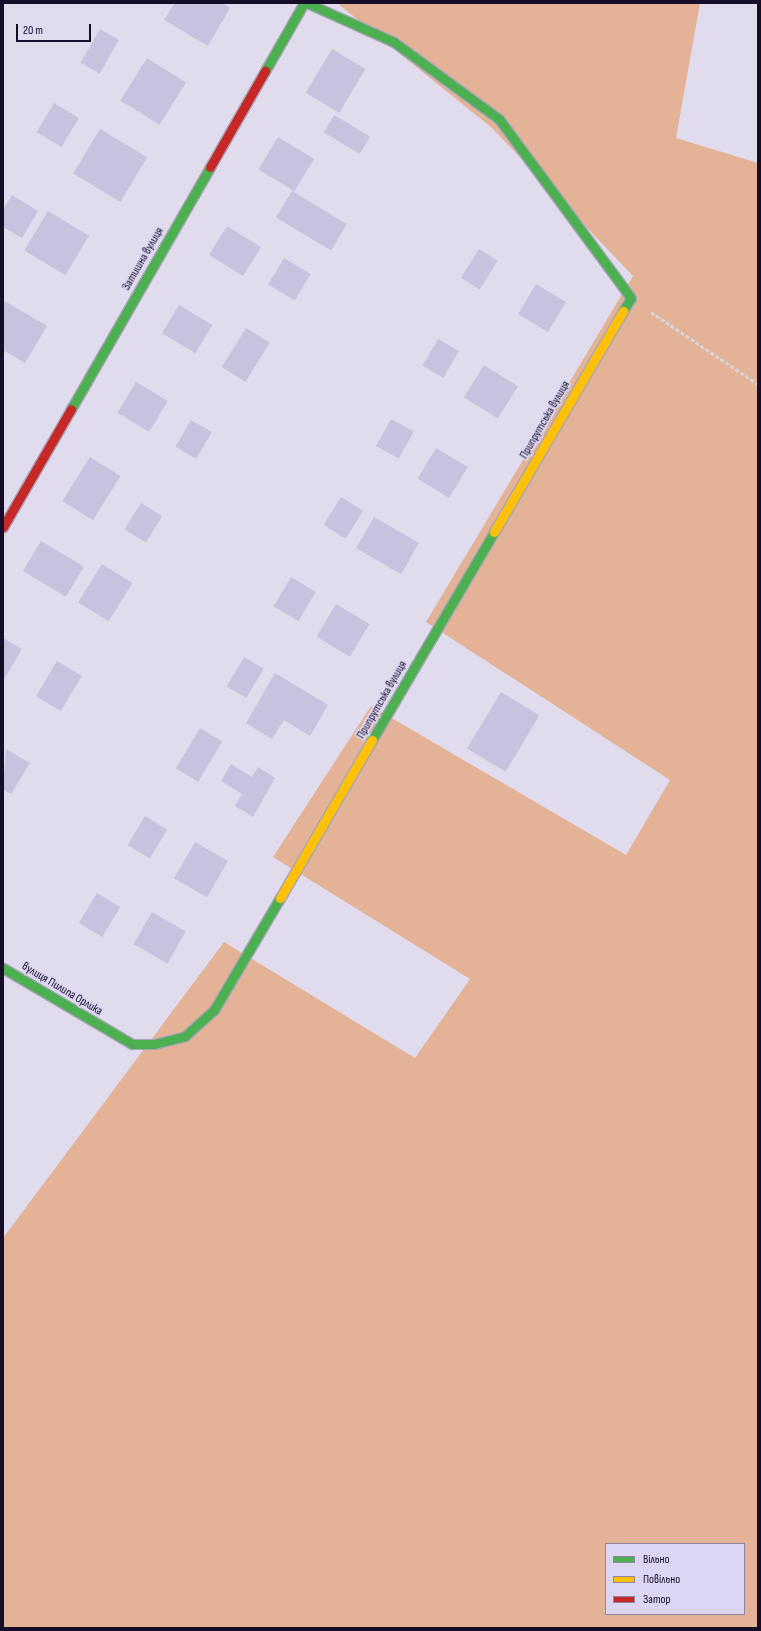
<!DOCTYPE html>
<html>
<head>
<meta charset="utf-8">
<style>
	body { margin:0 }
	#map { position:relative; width:761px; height:1631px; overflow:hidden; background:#e0dced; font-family:"Sofia Sans Condensed",sans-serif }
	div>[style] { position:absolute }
	.green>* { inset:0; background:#e4b397 }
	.building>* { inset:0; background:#c9c2de; transform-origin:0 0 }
	.path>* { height:2.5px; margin-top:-1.25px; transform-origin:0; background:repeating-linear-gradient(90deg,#d6d4d9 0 4px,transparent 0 6px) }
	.roads { filter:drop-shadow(1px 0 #a9a4b8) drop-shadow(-1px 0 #a9a4b8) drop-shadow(0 1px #a9a4b8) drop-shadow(0 -1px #a9a4b8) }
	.fast>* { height:9px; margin:-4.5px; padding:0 4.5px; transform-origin:4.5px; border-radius:4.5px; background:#4caf50 }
	.slow>* { height:9px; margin:-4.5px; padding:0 4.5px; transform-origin:4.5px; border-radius:4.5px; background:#ffc107 }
	.jam>* { height:9px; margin:-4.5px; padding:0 4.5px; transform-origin:4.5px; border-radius:4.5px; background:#c62828 }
	span { translate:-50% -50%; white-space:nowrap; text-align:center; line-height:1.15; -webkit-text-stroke:3.5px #ddd6f3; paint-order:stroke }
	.street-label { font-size:12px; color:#160e28 }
	.frame { position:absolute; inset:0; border:4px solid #160e28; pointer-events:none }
	.legend { position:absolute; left:605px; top:1543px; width:140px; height:72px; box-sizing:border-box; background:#ddd6f3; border:1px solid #8d86a2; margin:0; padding:5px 7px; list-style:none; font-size:12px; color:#160e28 }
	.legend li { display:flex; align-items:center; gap:8px; height:20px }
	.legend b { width:20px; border:1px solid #8d86a2 }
	.scale { position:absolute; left:16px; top:24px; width:75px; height:18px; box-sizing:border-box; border:2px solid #160e28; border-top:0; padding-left:5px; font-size:12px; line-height:14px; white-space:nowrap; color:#160e28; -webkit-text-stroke:3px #ddd6f3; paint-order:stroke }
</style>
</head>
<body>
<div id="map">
	<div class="green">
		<i style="clip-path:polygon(evenodd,337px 3px,700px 3px,676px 138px,758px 163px,758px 1628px,3px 1628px,3px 1238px,224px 942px,415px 1058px,470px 979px,273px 857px,371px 706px,626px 855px,670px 780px,426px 622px,633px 276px,492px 128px,337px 3px,606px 1544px,744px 1544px,744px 1614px,606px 1614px,606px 1544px)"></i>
	</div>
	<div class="building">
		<i style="clip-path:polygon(175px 3px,222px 3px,230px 8px,208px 46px,164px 20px)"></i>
		<i style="left:100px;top:29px;width:22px;height:39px;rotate:30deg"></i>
		<i style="left:332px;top:49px;width:39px;height:51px;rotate:31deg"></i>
		<i style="left:147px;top:58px;width:46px;height:50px;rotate:32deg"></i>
		<i style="left:54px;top:103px;width:29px;height:34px;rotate:31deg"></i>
		<i style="left:334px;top:115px;width:42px;height:20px;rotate:31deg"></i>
		<i style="left:100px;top:129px;width:55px;height:52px;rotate:31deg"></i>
		<i style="left:278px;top:137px;width:42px;height:38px;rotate:31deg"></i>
		<i style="left:292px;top:191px;width:64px;height:31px;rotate:31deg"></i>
		<i style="clip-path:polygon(12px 195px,38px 211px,22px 238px,3px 227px,3px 210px)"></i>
		<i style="left:48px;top:211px;width:48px;height:46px;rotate:31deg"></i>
		<i style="left:227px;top:226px;width:40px;height:34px;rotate:32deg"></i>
		<i style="left:479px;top:249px;width:22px;height:34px;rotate:32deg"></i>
		<i style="left:284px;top:258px;width:31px;height:31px;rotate:31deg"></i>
		<i style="left:536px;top:284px;width:35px;height:35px;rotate:31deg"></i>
		<i style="clip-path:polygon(3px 300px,47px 326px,25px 363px,3px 350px)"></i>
		<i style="left:179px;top:305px;width:39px;height:33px;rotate:31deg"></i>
		<i style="left:246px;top:328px;width:28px;height:46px;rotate:32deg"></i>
		<i style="left:438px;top:339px;width:24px;height:31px;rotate:30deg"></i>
		<i style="left:484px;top:365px;width:40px;height:38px;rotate:32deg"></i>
		<i style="left:136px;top:382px;width:37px;height:36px;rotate:31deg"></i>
		<i style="left:391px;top:419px;width:26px;height:31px;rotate:29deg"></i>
		<i style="left:191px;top:420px;width:24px;height:31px;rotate:30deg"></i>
		<i style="left:436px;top:448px;width:37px;height:36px;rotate:31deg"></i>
		<i style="left:90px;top:457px;width:36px;height:52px;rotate:32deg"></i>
		<i style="left:341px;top:497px;width:26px;height:33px;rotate:32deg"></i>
		<i style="left:141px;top:503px;width:25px;height:31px;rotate:32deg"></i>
		<i style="left:374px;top:517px;width:52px;height:36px;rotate:30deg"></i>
		<i style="left:41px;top:541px;width:50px;height:35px;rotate:31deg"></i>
		<i style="left:102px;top:564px;width:36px;height:45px;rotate:32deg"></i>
		<i style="left:291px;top:577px;width:29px;height:34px;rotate:31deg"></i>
		<i style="left:336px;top:604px;width:39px;height:38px;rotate:31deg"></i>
		<i style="clip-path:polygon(3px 638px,22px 649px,3px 681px)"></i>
		<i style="left:244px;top:657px;width:23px;height:34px;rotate:31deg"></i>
		<i style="left:57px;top:661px;width:29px;height:41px;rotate:31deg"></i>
		<i style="clip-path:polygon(275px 673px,328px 705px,310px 736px,284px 720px,272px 739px,246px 723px)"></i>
		<i style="left:501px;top:692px;width:45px;height:66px;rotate:31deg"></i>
		<i style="left:200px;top:728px;width:26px;height:47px;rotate:31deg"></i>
		<i style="clip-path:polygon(6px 749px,30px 763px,11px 794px,3px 790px)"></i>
		<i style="clip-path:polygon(231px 764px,252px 777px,258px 767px,275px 778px,253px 817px,235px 806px,242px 794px,221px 781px)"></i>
		<i style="left:145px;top:816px;width:26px;height:34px;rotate:31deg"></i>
		<i style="left:195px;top:842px;width:38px;height:42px;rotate:30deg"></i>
		<i style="left:97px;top:893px;width:27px;height:35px;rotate:31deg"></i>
		<i style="left:152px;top:912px;width:39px;height:37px;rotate:30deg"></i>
	</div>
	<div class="path">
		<i style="left:651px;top:312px;width:129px;rotate:33.9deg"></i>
	</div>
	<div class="roads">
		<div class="fast">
			<i style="left:307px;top:3px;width:95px;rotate:24.1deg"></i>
			<i style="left:394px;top:42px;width:130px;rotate:36.3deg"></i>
			<i style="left:499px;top:119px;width:222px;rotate:53.6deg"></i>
			<i style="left:631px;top:298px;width:15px;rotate:122deg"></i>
			<i style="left:265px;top:71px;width:78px;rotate:-60.2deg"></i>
			<i style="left:71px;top:409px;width:279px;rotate:-60.1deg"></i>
			<i style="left:372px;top:740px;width:241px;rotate:-59.6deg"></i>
			<i style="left:3px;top:968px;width:150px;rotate:30.5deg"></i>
			<i style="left:132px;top:1044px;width:22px"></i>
			<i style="left:154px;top:1044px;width:32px;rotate:-14deg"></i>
			<i style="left:185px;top:1036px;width:39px;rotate:-42deg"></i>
			<i style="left:214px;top:1010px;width:130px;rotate:-59.5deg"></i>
		</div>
		<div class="slow">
			<i style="left:494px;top:532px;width:256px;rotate:-59.7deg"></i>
			<i style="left:280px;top:898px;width:183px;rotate:-59.8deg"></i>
		</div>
		<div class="jam">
			<i style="left:210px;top:167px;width:111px;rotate:-60.2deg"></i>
			<i style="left:3px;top:527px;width:136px;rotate:-60deg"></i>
		</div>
	</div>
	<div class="street-label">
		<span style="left:143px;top:259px;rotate:-60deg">Затишна вулиця</span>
		<span style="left:545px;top:420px;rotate:-60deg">Припрутська вулиця</span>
		<span style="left:382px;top:700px;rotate:-60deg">Припрутська вулиця</span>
		<span style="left:62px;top:989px;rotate:31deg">вулиця Пилипа Орлика</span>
	</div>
	<div class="frame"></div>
	<ul class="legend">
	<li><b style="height:5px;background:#4caf50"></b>Вільно</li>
	<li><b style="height:5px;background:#ffc107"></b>Повільно</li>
	<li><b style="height:5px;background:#c62828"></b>Затор</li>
	</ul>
	<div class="scale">20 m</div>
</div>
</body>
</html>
